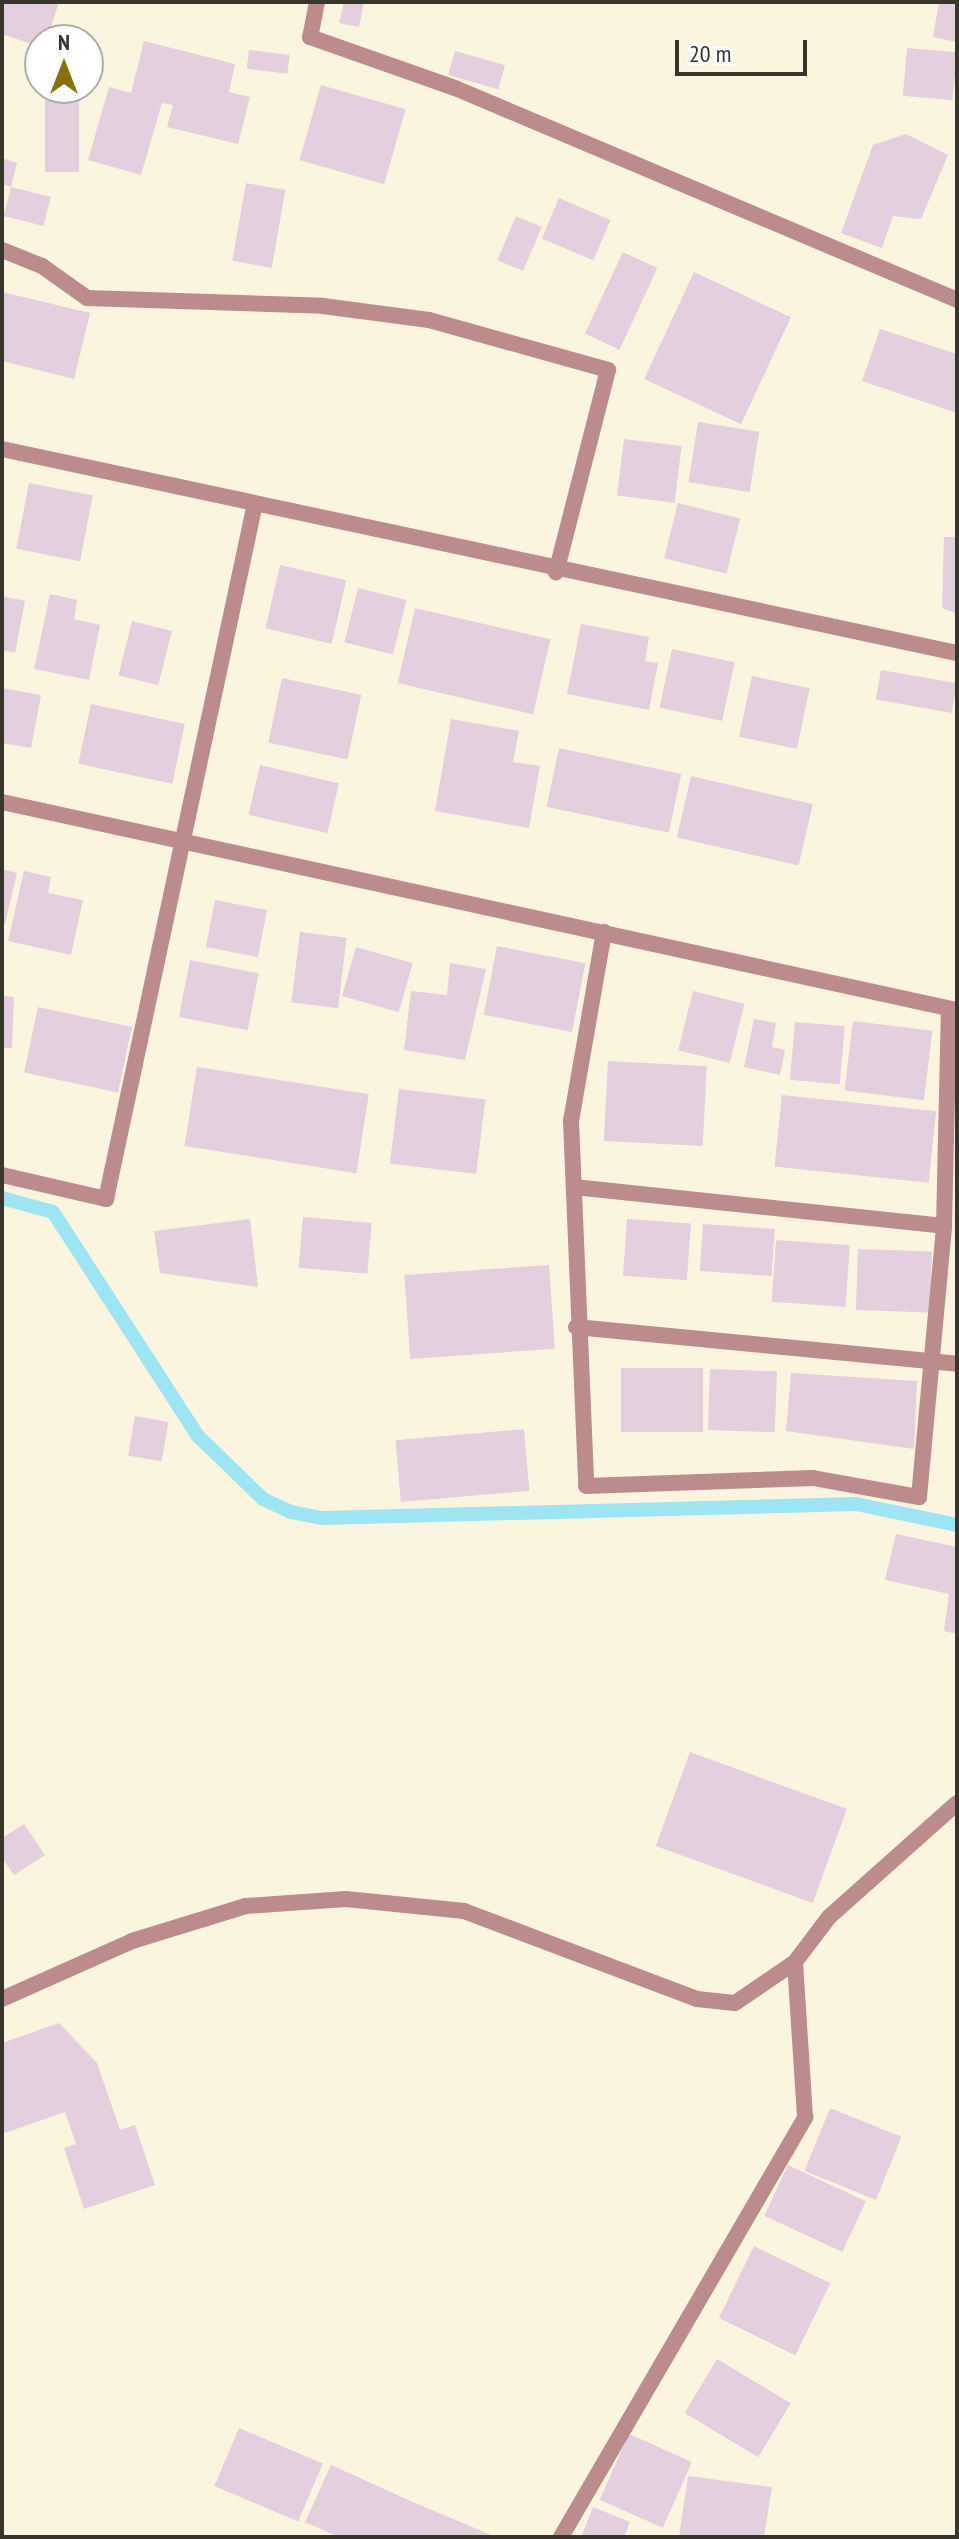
<!DOCTYPE html>
<html>
<head>
<meta charset="utf-8">
<style>
	body { margin:0 }
	#map { position:relative; width:959px; height:2539px; overflow:hidden; background:#fbf5df; font-family:"PT Sans Narrow",sans-serif }
	div>[style] { position:absolute }
	.stream>* { height:14px; margin:-7px; padding:0 7px; transform-origin:7px; border-radius:7px; background:#9de5f3 }
	.building>* { inset:0; background:#e3cfdd; transform-origin:0 0 }
	.minor>* { height:16px; margin:-8px; padding:0 8px; transform-origin:8px; border-radius:8px; background:#bc8b8b }
	.tertiary>* { height:16px; margin:-8px; padding:0 8px; transform-origin:8px; border-radius:8px; background:#bc8b8b }
	span { translate:-50% -50%; white-space:nowrap; text-align:center; line-height:1.15; -webkit-text-stroke:6px #fff; paint-order:stroke }
	.frame { position:absolute; inset:0; border:4px solid #38352d; pointer-events:none }
	.north { position:absolute; left:24px; top:24px; width:80px; height:80px; box-sizing:border-box; background:#fff; border:2px solid #afaeab; border-radius:50%; rotate:0deg; font-size:22px; font-weight:700; line-height:32px; text-align:center; color:#38352d }
	.north::after { content:''; display:block; margin:auto; width:28px; height:36px; background:#876f0e; clip-path:polygon(50% 0,100% 100%,50% 72%,0 100%) }
	.scale { position:absolute; left:675px; top:40px; width:132px; height:36px; box-sizing:border-box; border:4px solid #38352d; border-top:0; padding-left:10px; font-size:24px; line-height:28px; white-space:nowrap; color:#38352d; -webkit-text-stroke:6px #fff; paint-order:stroke }
</style>
</head>
<body>
<div id="map">
	<div class="stream">
		<i style="left:2px;top:1198px;width:53px;rotate:15.4deg"></i>
		<i style="left:53px;top:1212px;width:267px;rotate:57.1deg"></i>
		<i style="left:198px;top:1436px;width:91px;rotate:44.1deg"></i>
		<i style="left:263px;top:1499px;width:31px;rotate:25deg"></i>
		<i style="left:291px;top:1512px;width:33px;rotate:11deg"></i>
		<i style="left:323px;top:1518px;width:533px;rotate:-1.5deg"></i>
		<i style="left:856px;top:1504px;width:103px;rotate:11.7deg"></i>
	</div>
	<div class="building">
		<i style="clip-path:polygon(2px 2px,59px 2px,47px 40px,40px 47px,2px 34px)"></i>
		<i style="clip-path:polygon(344px 2px,364px 2px,359px 27px,339px 23px)"></i>
		<i style="clip-path:polygon(939px 2px,957px 2px,957px 42px,933px 37px)"></i>
		<i style="clip-path:polygon(144px 41px,235px 64px,229px 92px,250px 97px,238px 144px,167px 127px,173px 105px,162px 103px,141px 175px,88px 160px,109px 87px,131px 93px)"></i>
		<i style="left:907px;top:48px;width:50px;height:48px;rotate:5deg"></i>
		<i style="left:249px;top:50px;width:41px;height:19px;rotate:7deg"></i>
		<i style="left:455px;top:51px;width:52px;height:25px;rotate:16deg"></i>
		<i style="left:321px;top:85px;width:88px;height:78px;rotate:16deg"></i>
		<i style="left:45px;top:88px;width:34px;height:84px"></i>
		<i style="clip-path:polygon(906px 134px,948px 155px,921px 219px,893px 216px,882px 248px,841px 233px,873px 145px)"></i>
		<i style="clip-path:polygon(2px 158px,17px 163px,11px 187px,2px 184px)"></i>
		<i style="left:246px;top:183px;width:40px;height:79px;rotate:10deg"></i>
		<i style="left:11px;top:187px;width:41px;height:30px;rotate:14deg"></i>
		<i style="left:559px;top:198px;width:56px;height:44px;rotate:23deg"></i>
		<i style="left:516px;top:216px;width:28px;height:48px;rotate:23deg"></i>
		<i style="left:623px;top:252px;width:38px;height:90px;rotate:25deg"></i>
		<i style="left:694px;top:272px;width:107px;height:118px;rotate:25deg"></i>
		<i style="clip-path:polygon(2px 292px,90px 313px,74px 379px,2px 361px)"></i>
		<i style="clip-path:polygon(880px 329px,957px 354px,957px 413px,862px 381px)"></i>
		<i style="left:698px;top:422px;width:62px;height:61px;rotate:9deg"></i>
		<i style="left:624px;top:439px;width:58px;height:57px;rotate:7deg"></i>
		<i style="left:29px;top:483px;width:65px;height:67px;rotate:11deg"></i>
		<i style="left:678px;top:503px;width:64px;height:57px;rotate:14deg"></i>
		<i style="clip-path:polygon(944px 537px,957px 537px,957px 614px,942px 608px)"></i>
		<i style="left:280px;top:565px;width:68px;height:65px;rotate:13deg"></i>
		<i style="left:358px;top:588px;width:50px;height:56px;rotate:14deg"></i>
		<i style="clip-path:polygon(50px 594px,77px 600px,74px 619px,100px 625px,89px 680px,34px 669px)"></i>
		<i style="clip-path:polygon(2px 596px,25px 601px,15px 653px,2px 650px)"></i>
		<i style="left:415px;top:608px;width:139px;height:77px;rotate:13deg"></i>
		<i style="left:132px;top:621px;width:41px;height:56px;rotate:14deg"></i>
		<i style="clip-path:polygon(581px 624px,649px 637px,645px 661px,658px 663px,649px 710px,567px 694px)"></i>
		<i style="left:672px;top:649px;width:64px;height:60px;rotate:12deg"></i>
		<i style="left:881px;top:670px;width:77px;height:30px;rotate:10deg"></i>
		<i style="left:752px;top:676px;width:59px;height:62px;rotate:12deg"></i>
		<i style="left:282px;top:678px;width:81px;height:66px;rotate:12deg"></i>
		<i style="clip-path:polygon(2px 688px,41px 695px,31px 748px,2px 743px)"></i>
		<i style="left:91px;top:704px;width:96px;height:61px;rotate:12deg"></i>
		<i style="clip-path:polygon(451px 719px,519px 731px,513px 762px,540px 766px,529px 828px,435px 811px)"></i>
		<i style="left:559px;top:748px;width:125px;height:60px;rotate:12deg"></i>
		<i style="left:260px;top:765px;width:81px;height:51px;rotate:13deg"></i>
		<i style="left:691px;top:776px;width:125px;height:63px;rotate:13deg"></i>
		<i style="clip-path:polygon(2px 869px,17px 873px,5px 924px,2px 923px)"></i>
		<i style="clip-path:polygon(24px 871px,51px 877px,48px 893px,83px 900px,71px 955px,8px 941px)"></i>
		<i style="left:215px;top:900px;width:53px;height:48px;rotate:11deg"></i>
		<i style="left:300px;top:932px;width:47px;height:71px;rotate:7deg"></i>
		<i style="left:497px;top:946px;width:90px;height:70px;rotate:11deg"></i>
		<i style="left:356px;top:947px;width:59px;height:51px;rotate:16deg"></i>
		<i style="left:190px;top:960px;width:70px;height:58px;rotate:11deg"></i>
		<i style="clip-path:polygon(450px 963px,486px 969px,465px 1060px,404px 1050px,411px 991px,447px 995px)"></i>
		<i style="left:693px;top:991px;width:53px;height:61px;rotate:14deg"></i>
		<i style="clip-path:polygon(2px 996px,14px 997px,12px 1048px,2px 1048px)"></i>
		<i style="left:38px;top:1007px;width:96px;height:67px;rotate:12deg"></i>
		<i style="clip-path:polygon(754px 1019px,776px 1023px,772px 1047px,785px 1050px,780px 1075px,744px 1067px)"></i>
		<i style="left:853px;top:1021px;width:80px;height:70px;rotate:7deg"></i>
		<i style="left:795px;top:1022px;width:50px;height:58px;rotate:5deg"></i>
		<i style="left:608px;top:1061px;width:99px;height:80px;rotate:3deg"></i>
		<i style="left:197px;top:1067px;width:174px;height:80px;rotate:9deg"></i>
		<i style="left:399px;top:1089px;width:87px;height:75px;rotate:7deg"></i>
		<i style="left:782px;top:1095px;width:155px;height:72px;rotate:6deg"></i>
		<i style="left:303px;top:1217px;width:69px;height:51px;rotate:5deg"></i>
		<i style="clip-path:polygon(250px 1219px,258px 1287px,160px 1273px,154px 1231px)"></i>
		<i style="left:627px;top:1219px;width:64px;height:57px;rotate:4deg"></i>
		<i style="left:703px;top:1224px;width:72px;height:47px;rotate:4deg"></i>
		<i style="left:776px;top:1240px;width:74px;height:62px;rotate:4deg"></i>
		<i style="left:858px;top:1249px;width:74px;height:61px;rotate:2deg"></i>
		<i style="left:549px;top:1265px;width:84px;height:145px;rotate:86deg"></i>
		<i style="left:621px;top:1368px;width:82px;height:64px"></i>
		<i style="left:710px;top:1369px;width:67px;height:61px;rotate:2deg"></i>
		<i style="clip-path:polygon(791px 1373px,917px 1381px,914px 1449px,786px 1431px)"></i>
		<i style="left:135px;top:1416px;width:34px;height:40px;rotate:10deg"></i>
		<i style="left:524px;top:1429px;width:62px;height:129px;rotate:85deg"></i>
		<i style="clip-path:polygon(896px 1534px,957px 1547px,957px 1634px,944px 1631px,949px 1594px,885px 1580px)"></i>
		<i style="left:690px;top:1752px;width:167px;height:100px;rotate:20deg"></i>
		<i style="clip-path:polygon(24px 1824px,45px 1855px,14px 1875px,2px 1858px,2px 1838px)"></i>
		<i style="clip-path:polygon(59px 2023px,97px 2063px,120px 2130px,135px 2125px,155px 2185px,84px 2209px,64px 2148px,76px 2144px,65px 2112px,2px 2134px,2px 2043px)"></i>
		<i style="left:830px;top:2108px;width:77px;height:68px;rotate:22deg"></i>
		<i style="left:788px;top:2165px;width:86px;height:56px;rotate:25deg"></i>
		<i style="left:754px;top:2246px;width:85px;height:80px;rotate:26deg"></i>
		<i style="left:717px;top:2359px;width:86px;height:63px;rotate:31deg"></i>
		<i style="left:239px;top:2428px;width:91px;height:63px;rotate:23deg"></i>
		<i style="left:629px;top:2434px;width:69px;height:72px;rotate:24deg"></i>
		<i style="clip-path:polygon(331px 2465px,415px 2503px,496px 2537px,339px 2537px,305px 2522px)"></i>
		<i style="clip-path:polygon(688px 2476px,772px 2487px,764px 2537px,679px 2537px)"></i>
		<i style="clip-path:polygon(593px 2507px,630px 2522px,624px 2537px,581px 2537px)"></i>
	</div>
	<div class="minor">
		<i style="left:317px;top:2px;width:36px;rotate:101deg"></i>
		<i style="left:310px;top:37px;width:154px;rotate:19.4deg"></i>
		<i style="left:455px;top:88px;width:545px;rotate:22.89deg"></i>
		<i style="left:2px;top:250px;width:43px;rotate:21.8deg"></i>
		<i style="left:42px;top:266px;width:55px;rotate:35.4deg"></i>
		<i style="left:87px;top:298px;width:236px;rotate:1.9deg"></i>
		<i style="left:323px;top:306px;width:107px;rotate:7.5deg"></i>
		<i style="left:429px;top:320px;width:186px;rotate:15.6deg"></i>
		<i style="left:608px;top:370px;width:209px;rotate:104.4deg"></i>
		<i style="left:2px;top:449px;width:977px;rotate:12.06deg"></i>
		<i style="left:604px;top:932px;width:192px;rotate:99.9deg"></i>
		<i style="left:571px;top:1121px;width:365px;rotate:87.6deg"></i>
		<i style="left:586px;top:1486px;width:227px;rotate:-2deg"></i>
		<i style="left:813px;top:1478px;width:108px;rotate:10.2deg"></i>
		<i style="left:919px;top:1497px;width:272px;rotate:-84.7deg"></i>
		<i style="left:944px;top:1226px;width:215px;rotate:-88.7deg"></i>
		<i style="left:2px;top:1175px;width:107px;rotate:13deg"></i>
		<i style="left:106px;top:1199px;width:707px;rotate:-77.91deg"></i>
		<i style="left:574px;top:1187px;width:372px;rotate:6deg"></i>
		<i style="left:576px;top:1327px;width:383px;rotate:5.5deg"></i>
		<i style="left:2px;top:1999px;width:142px;rotate:-24deg"></i>
		<i style="left:132px;top:1941px;width:119px;rotate:-17.1deg"></i>
		<i style="left:246px;top:1906px;width:100px;rotate:-4deg"></i>
		<i style="left:346px;top:1899px;width:119px;rotate:5.8deg"></i>
		<i style="left:464px;top:1911px;width:249px;rotate:20.7deg"></i>
		<i style="left:697px;top:1999px;width:38px;rotate:6deg"></i>
		<i style="left:735px;top:2003px;width:73px;rotate:-34.3deg"></i>
		<i style="left:561px;top:2537px;width:486px;rotate:-59.8deg"></i>
		<i style="left:805px;top:2117px;width:155px;rotate:-93.7deg"></i>
		<i style="left:795px;top:1962px;width:56px;rotate:-52.9deg"></i>
		<i style="left:829px;top:1917px;width:171px;rotate:-41.7deg"></i>
	</div>
	<div class="tertiary">
		<i style="left:2px;top:802px;width:977px;rotate:12.29deg"></i>
	</div>
	<div class="frame"></div>
	<div class="north">N</div>
	<div class="scale">20 m</div>
</div>
</body>
</html>
